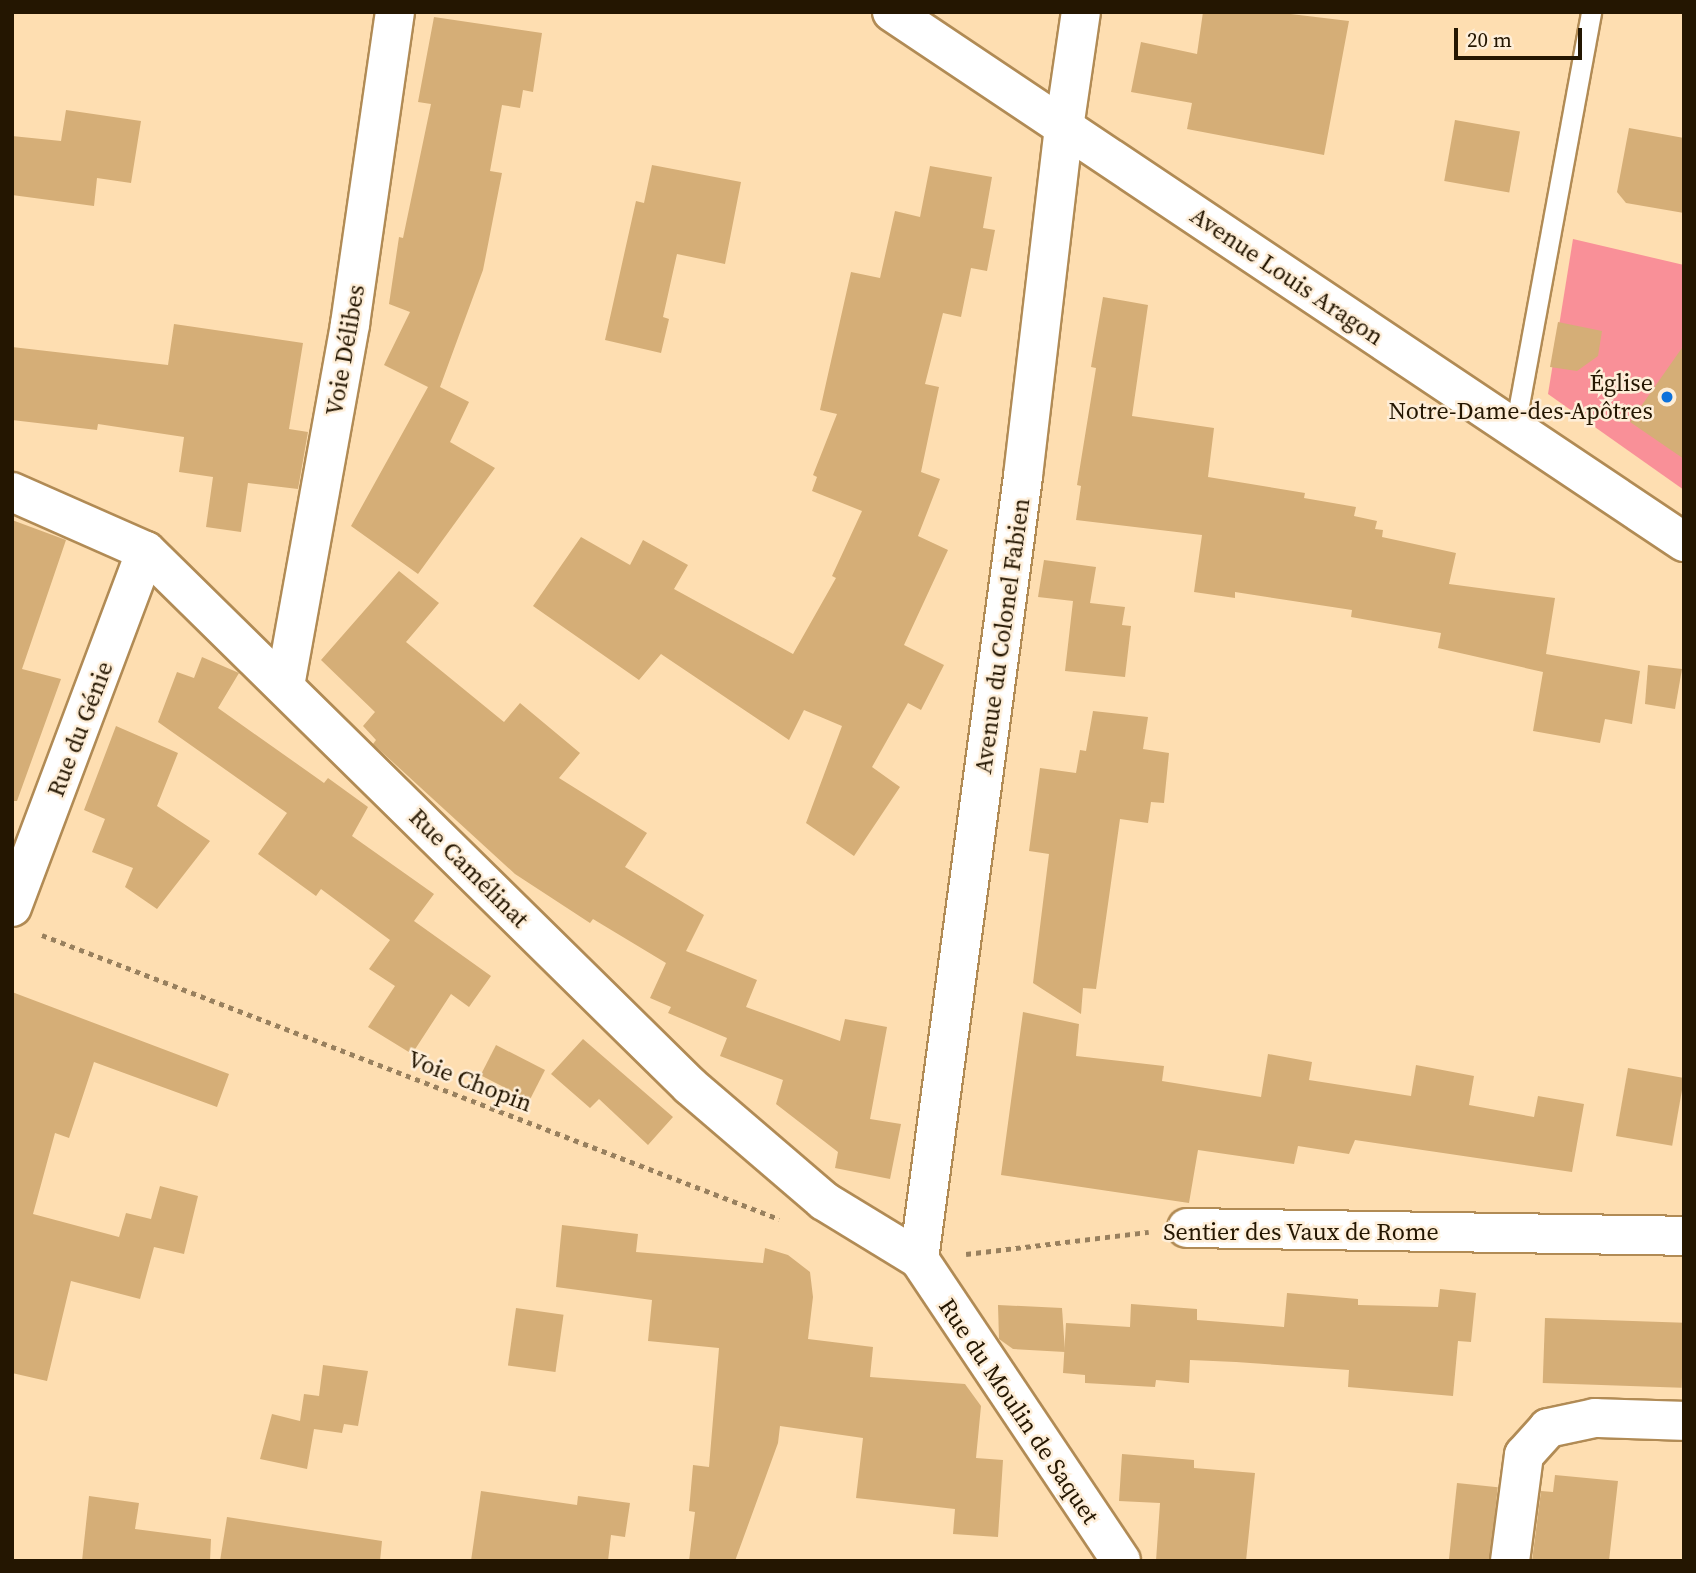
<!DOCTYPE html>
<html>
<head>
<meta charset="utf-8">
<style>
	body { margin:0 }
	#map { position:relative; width:1696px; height:1573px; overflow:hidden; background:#fedeb1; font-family:"Source Serif 4",serif }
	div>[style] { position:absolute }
	.green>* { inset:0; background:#f99098 }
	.building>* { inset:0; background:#d5ae77; transform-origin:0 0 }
	.path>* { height:4.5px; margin-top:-2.25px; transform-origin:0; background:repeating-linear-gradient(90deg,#98805e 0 5px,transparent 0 10px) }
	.roads { filter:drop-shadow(2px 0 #b18b55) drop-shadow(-2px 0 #b18b55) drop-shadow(0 2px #b18b55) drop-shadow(0 -2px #b18b55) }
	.service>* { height:19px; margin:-9.5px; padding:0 9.5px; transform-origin:9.5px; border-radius:9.5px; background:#fff }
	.minor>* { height:38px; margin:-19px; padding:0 19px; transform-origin:19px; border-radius:19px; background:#fff }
	.tertiary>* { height:38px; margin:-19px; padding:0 19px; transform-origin:19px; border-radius:19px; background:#fff }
	.secondary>* { height:38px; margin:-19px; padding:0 19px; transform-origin:19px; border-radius:19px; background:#fff }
	.dots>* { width:19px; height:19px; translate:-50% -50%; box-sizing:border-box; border:4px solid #feeed8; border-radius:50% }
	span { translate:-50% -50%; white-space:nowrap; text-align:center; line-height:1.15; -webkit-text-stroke:5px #feeed8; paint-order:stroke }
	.street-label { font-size:24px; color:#241601 }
	.poi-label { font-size:24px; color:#241601 }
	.right { translate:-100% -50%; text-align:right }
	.frame { position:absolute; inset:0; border:14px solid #241601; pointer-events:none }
	.scale { position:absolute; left:1454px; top:28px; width:128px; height:32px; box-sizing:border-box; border:4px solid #241601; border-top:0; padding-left:9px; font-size:21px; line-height:24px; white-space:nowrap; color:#241601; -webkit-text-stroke:5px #feeed8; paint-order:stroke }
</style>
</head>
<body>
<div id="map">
	<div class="green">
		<i style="clip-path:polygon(1573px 239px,1684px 265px,1684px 490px,1548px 394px)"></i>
	</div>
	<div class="building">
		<i style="clip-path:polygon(1203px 12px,1274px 12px,1349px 21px,1324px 155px,1187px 129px,1192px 103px,1131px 92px,1141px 42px,1197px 54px)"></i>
		<i style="clip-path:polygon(434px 17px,542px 33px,533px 92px,523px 90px,520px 108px,502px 105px,490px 171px,502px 173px,483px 270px,440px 387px,469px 402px,450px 442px,495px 468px,418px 574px,351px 526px,428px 387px,384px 365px,410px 312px,389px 304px,399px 237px,403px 238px,431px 104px,418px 102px)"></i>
		<i style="clip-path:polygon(66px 110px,141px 121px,131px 183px,97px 178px,94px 206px,12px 195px,12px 136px,61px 141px)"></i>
		<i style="left:1455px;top:120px;width:66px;height:62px;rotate:10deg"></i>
		<i style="clip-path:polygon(1629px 128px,1684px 138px,1684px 213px,1626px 203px,1617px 192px)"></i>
		<i style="clip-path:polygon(652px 165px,741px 182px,725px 264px,677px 254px,663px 317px,669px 319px,661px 353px,605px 340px,636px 201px,644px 203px)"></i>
		<i style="clip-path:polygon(930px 166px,992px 177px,983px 228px,995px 230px,987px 271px,971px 268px,961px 317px,943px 313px,925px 384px,939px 387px,921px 472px,940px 479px,918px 536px,948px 550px,904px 645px,944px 665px,921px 710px,908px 703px,872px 767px,900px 787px,854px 856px,806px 823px,842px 726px,804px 710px,789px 740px,661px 654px,639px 680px,533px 606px,581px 537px,630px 565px,643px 540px,688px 565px,674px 589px,793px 654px,836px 578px,832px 576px,862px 511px,812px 491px,817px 477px,813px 475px,837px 414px,820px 410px,851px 272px,880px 278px,895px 211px,920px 217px)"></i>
		<i style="clip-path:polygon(1103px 297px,1148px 305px,1132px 416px,1214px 428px,1208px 477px,1305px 493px,1304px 498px,1356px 507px,1354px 516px,1377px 521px,1375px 529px,1383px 530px,1382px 537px,1456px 553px,1449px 584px,1555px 598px,1546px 654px,1640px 671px,1632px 724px,1605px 719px,1600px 743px,1533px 731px,1543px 672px,1438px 648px,1441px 633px,1351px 617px,1352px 610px,1235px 592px,1235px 598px,1194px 592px,1202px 535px,1076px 520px,1081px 486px,1077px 485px,1096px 368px,1091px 367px)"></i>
		<i style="clip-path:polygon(1558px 322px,1602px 331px,1598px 356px,1577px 371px,1550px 367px)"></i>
		<i style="clip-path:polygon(174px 324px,303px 343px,289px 429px,308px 432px,298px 489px,248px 483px,241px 532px,206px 527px,213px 477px,179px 472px,184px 437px,98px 424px,97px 430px,12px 420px,12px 347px,168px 365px)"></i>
		<i style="clip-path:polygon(1684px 345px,1684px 459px,1630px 422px)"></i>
		<i style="clip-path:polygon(12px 520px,66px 540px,22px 669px,61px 679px,17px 801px,12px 801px)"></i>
		<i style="clip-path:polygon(1044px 560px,1096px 567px,1090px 603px,1125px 607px,1122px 625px,1131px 626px,1125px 677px,1065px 671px,1073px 601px,1038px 597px)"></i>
		<i style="clip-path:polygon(399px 571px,439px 603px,406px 642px,504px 722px,520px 703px,580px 753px,559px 778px,647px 833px,625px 867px,704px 915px,686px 951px,757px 980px,746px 1007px,840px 1041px,845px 1019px,887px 1027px,870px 1119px,901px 1124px,890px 1179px,835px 1168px,838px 1152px,776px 1104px,783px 1080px,720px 1056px,727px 1038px,668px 1013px,671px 1007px,650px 998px,666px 963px,593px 919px,590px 923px,515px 874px,373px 744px,376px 740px,363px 726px,375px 712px,321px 660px)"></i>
		<i style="clip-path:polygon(202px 657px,239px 673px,218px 708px,324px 783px,328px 778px,368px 807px,352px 836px,434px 894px,414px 921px,491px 976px,469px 1007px,451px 994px,412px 1054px,368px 1027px,395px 986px,369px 969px,390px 940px,321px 889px,316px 896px,258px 854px,287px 813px,158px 722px,177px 672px,194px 678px)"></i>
		<i style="clip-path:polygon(1648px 665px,1682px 669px,1675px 709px,1645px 704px)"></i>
		<i style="clip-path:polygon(1093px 711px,1148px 717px,1143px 749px,1169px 753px,1164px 803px,1151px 802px,1148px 823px,1120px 819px,1096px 989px,1083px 988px,1081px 1014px,1033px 983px,1049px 854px,1029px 851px,1040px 768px,1076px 773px,1080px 750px,1086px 751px)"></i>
		<i style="clip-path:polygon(116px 726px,178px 753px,157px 806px,210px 841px,157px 909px,125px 887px,133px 868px,92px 852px,105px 819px,84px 810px)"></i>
		<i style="clip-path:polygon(12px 992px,229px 1074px,217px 1107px,94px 1062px,69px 1138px,55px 1133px,33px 1214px,119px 1237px,126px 1213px,151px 1219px,160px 1186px,198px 1196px,184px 1254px,154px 1247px,140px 1299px,71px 1281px,47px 1381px,12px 1373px)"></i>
		<i style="clip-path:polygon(1023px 1012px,1079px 1024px,1076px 1056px,1164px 1066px,1162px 1081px,1261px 1097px,1268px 1054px,1312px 1062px,1309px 1080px,1411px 1096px,1416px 1065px,1474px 1076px,1469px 1105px,1534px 1117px,1538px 1096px,1584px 1104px,1572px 1172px,1355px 1140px,1349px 1154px,1298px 1146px,1294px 1164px,1198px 1150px,1189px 1203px,1001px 1175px)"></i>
		<i style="clip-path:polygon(583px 1039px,673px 1117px,648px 1145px,599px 1099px,590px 1108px,551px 1074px)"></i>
		<i style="left:496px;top:1045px;width:55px;height:34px;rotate:27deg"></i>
		<i style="left:1628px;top:1068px;width:57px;height:69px;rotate:10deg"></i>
		<i style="clip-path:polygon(562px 1225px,638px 1234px,636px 1252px,763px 1263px,765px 1248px,788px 1255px,810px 1272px,813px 1297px,808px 1339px,873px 1347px,870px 1377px,965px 1384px,981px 1406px,976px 1458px,1003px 1460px,998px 1537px,953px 1534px,955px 1509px,856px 1498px,863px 1438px,780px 1426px,778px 1443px,735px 1561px,689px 1561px,695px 1512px,689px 1511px,693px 1465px,709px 1467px,719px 1348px,648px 1341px,652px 1300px,556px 1287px)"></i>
		<i style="clip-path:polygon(1440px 1289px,1476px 1293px,1471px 1342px,1458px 1341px,1453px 1396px,1348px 1387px,1349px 1370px,1236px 1362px,1190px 1360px,1189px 1383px,1156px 1380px,1155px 1387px,1085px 1383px,1085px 1375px,1063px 1373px,1066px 1323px,1130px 1327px,1131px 1304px,1197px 1309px,1197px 1320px,1284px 1327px,1287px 1293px,1358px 1299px,1358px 1305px,1438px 1307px)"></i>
		<i style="clip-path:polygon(998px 1305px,1062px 1308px,1065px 1352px,1013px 1349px,999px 1339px)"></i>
		<i style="left:516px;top:1308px;width:48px;height:58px;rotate:8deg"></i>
		<i style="left:1545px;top:1318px;width:139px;height:65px;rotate:2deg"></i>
		<i style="clip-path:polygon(323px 1365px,368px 1371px,358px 1426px,344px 1424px,342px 1433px,314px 1429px,307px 1469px,260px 1459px,272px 1414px,300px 1421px,304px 1394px,319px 1396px)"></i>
		<i style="clip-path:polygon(1122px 1454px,1194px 1460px,1194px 1468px,1255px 1473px,1246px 1561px,1156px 1561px,1160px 1503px,1119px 1501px)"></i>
		<i style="clip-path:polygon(1555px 1475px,1618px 1481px,1609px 1561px,1532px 1561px,1541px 1491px,1553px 1492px)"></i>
		<i style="left:1457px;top:1483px;width:41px;height:78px;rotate:6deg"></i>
		<i style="clip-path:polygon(481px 1491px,577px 1505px,578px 1496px,630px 1503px,625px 1537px,611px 1535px,608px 1561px,471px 1561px)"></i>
		<i style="clip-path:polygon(89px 1496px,139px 1503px,135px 1529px,211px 1539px,210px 1561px,82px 1561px)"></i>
		<i style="clip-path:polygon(227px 1517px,382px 1541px,380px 1561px,220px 1561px)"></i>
	</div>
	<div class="path">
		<i style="left:42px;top:935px;width:790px;rotate:21.07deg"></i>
		<i style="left:966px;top:1254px;width:184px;rotate:-6.9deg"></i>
	</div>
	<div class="roads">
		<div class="service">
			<i style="left:1515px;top:427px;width:422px;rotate:-79.6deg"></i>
		</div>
		<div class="minor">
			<i style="left:12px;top:492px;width:146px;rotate:23.8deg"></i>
			<i style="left:146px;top:551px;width:763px;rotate:44.52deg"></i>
			<i style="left:690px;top:1086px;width:177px;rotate:40.6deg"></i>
			<i style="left:824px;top:1201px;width:111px;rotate:31.4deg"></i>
			<i style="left:919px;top:1259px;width:363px;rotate:56.2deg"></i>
			<i style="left:285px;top:686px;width:368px;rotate:-79.8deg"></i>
			<i style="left:350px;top:324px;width:315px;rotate:-81.8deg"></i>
			<i style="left:12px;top:907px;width:380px;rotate:-69.4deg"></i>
			<i style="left:1187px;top:1228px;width:497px;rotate:0.9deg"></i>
			<i style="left:919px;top:1259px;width:790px;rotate:-82.43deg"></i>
			<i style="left:1023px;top:476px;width:350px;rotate:-83.3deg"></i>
			<i style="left:1510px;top:1561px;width:107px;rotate:-82.5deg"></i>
			<i style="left:1524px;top:1455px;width:36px;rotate:-48deg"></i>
			<i style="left:1548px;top:1428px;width:48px;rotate:-12deg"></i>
			<i style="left:1595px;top:1418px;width:89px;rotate:1.9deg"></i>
		</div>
		<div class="tertiary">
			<i style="left:1064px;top:128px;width:117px;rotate:-81.7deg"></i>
		</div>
		<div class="secondary">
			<i style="left:892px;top:12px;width:953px;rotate:33.79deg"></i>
		</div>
	</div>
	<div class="dots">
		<i style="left:1667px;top:397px;background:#0e72db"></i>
	</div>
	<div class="street-label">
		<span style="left:1287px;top:276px;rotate:34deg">Avenue Louis Aragon</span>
		<span style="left:345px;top:350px;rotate:-80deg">Voie Délibes</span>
		<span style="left:1002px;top:636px;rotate:-82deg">Avenue du Colonel Fabien</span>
		<span style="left:80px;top:729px;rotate:-69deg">Rue du Génie</span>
		<span style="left:469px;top:868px;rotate:45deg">Rue Camélinat</span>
		<span style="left:470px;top:1081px;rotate:21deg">Voie Chopin</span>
		<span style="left:1301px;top:1232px">Sentier des Vaux de Rome</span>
		<span style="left:1019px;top:1411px;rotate:56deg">Rue du Moulin de Saquet</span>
	</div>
	<div class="poi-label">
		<span class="right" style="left:1653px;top:397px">Église<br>Notre-Dame-des-Apôtres</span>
	</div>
	<div class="frame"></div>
	<div class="scale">20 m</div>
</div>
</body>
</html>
